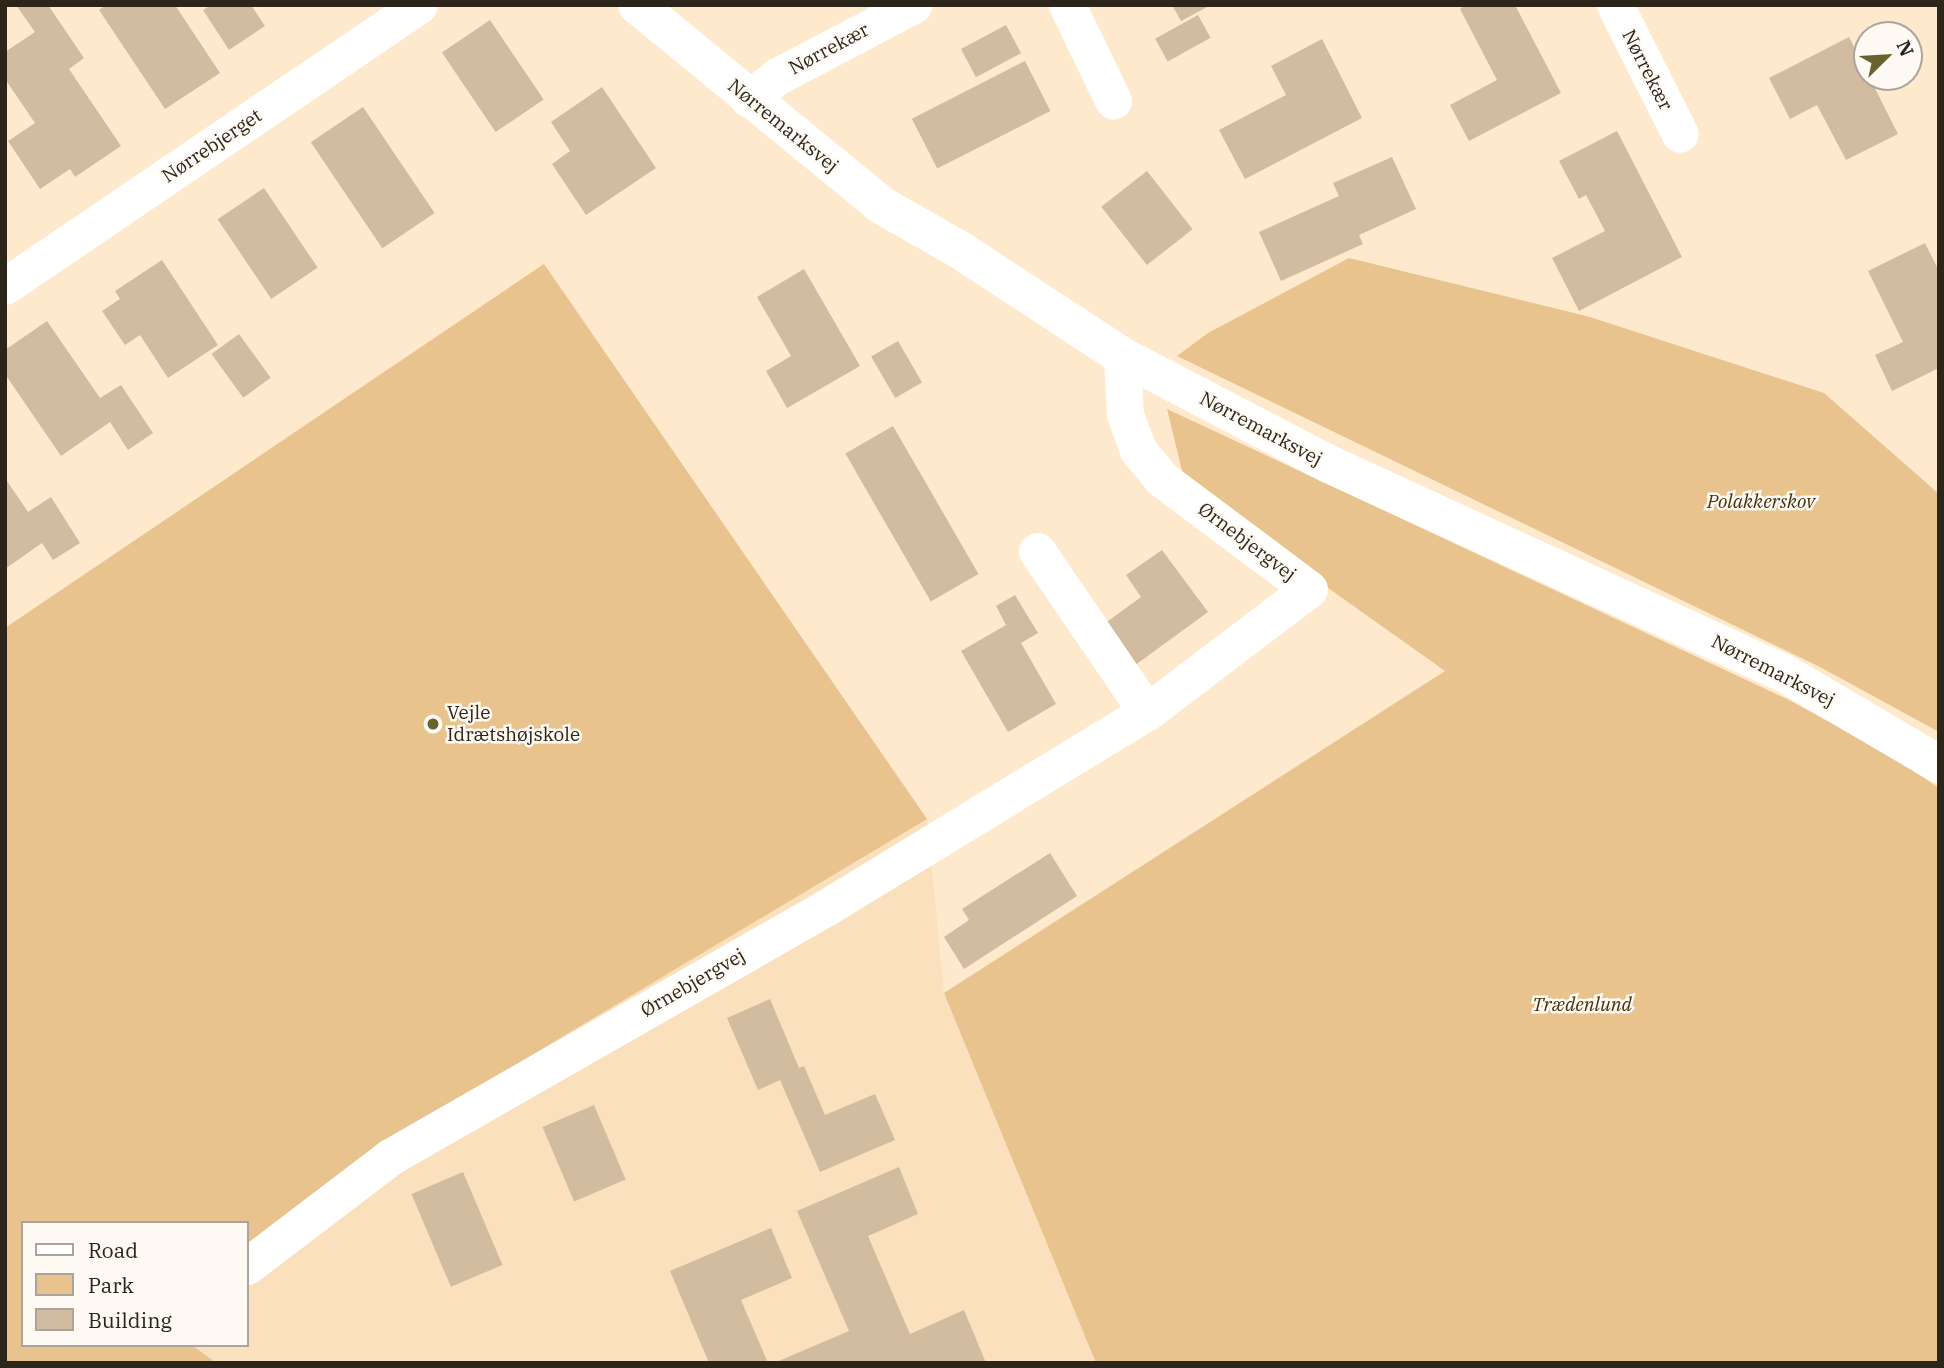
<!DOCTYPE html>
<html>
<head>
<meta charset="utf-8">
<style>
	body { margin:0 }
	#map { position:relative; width:1944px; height:1368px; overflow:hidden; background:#ffe9cc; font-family:"IBM Plex Serif",serif }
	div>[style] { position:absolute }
	.built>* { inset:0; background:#fae0bc }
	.green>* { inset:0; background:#e8c38d }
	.building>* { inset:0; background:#d1bca0; transform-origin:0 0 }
	.minor>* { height:37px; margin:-18.5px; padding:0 18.5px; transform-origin:18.5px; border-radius:18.5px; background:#fff }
	.tertiary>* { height:38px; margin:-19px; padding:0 19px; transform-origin:19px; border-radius:19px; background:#fff }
	.dots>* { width:19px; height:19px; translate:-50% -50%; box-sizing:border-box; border:4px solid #fef9f3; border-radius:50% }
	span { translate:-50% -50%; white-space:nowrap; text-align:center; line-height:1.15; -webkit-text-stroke:5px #fef9f3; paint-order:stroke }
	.street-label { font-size:19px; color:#2c251a }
	.park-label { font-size:19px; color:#462f0a; font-style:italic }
	.poi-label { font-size:19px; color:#2c251a }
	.left { translate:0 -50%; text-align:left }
	.frame { position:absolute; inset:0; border:7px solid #2c251a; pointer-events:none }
	.legend { position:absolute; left:21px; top:1221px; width:228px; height:126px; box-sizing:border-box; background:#fef9f3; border:2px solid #aaa49c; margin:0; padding:9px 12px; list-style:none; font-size:21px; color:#2c251a }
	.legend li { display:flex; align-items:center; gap:14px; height:35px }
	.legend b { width:35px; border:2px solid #aaa49c }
	.north { position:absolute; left:1853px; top:21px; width:70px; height:70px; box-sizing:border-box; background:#fef9f3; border:2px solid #aaa49c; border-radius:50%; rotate:66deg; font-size:19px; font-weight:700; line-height:28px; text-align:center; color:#2c251a }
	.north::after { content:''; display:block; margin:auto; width:24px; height:32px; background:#69622f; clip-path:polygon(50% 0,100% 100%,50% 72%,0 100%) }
</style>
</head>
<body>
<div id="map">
	<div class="built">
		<i style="clip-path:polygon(evenodd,544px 264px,927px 819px,944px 993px,1096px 1363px,5px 1363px,5px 628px,544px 264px,23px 1223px,247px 1223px,247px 1345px,23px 1345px,23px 1223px)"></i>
	</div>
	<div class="green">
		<i style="clip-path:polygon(1349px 258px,1590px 317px,1824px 393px,1939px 494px,1939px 732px,1820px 667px,1177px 356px,1208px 333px)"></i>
		<i style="clip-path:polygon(544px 264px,927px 819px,381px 1145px,247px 1252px,247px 1223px,23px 1223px,23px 1345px,192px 1345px,216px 1363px,5px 1363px,5px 628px)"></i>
		<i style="clip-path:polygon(1167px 409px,1787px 699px,1888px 754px,1939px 788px,1939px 1363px,1096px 1363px,944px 993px,1445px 671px,1186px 487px)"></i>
	</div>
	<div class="building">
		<i style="clip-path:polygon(16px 5px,48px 5px,84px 58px,69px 69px,121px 146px,75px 177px,70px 169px,40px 189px,8px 141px,35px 123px,5px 79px,5px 52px,35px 32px)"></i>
		<i style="clip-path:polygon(106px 5px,175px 5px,220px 73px,165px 109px,99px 10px)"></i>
		<i style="clip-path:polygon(211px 5px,251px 5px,265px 26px,229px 50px,203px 10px)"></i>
		<i style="clip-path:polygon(1172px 5px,1211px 5px,1181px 21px)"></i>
		<i style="clip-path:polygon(1466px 5px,1515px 5px,1561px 93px,1469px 141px,1450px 105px,1497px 80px,1460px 9px)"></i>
		<i style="left:1198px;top:15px;width:26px;height:49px;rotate:61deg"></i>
		<i style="left:490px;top:20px;width:96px;height:58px;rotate:56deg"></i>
		<i style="left:1006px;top:25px;width:32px;height:51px;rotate:62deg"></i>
		<i style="clip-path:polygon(1849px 37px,1898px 134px,1846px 160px,1817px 105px,1790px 119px,1769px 78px)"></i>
		<i style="clip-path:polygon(1322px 39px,1362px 118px,1245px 179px,1219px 130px,1286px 95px,1271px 66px)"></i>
		<i style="left:1025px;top:61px;width:56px;height:127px;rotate:63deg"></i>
		<i style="clip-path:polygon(602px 87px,656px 168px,586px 215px,552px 164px,570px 151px,551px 122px)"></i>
		<i style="left:363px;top:107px;width:128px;height:63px;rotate:56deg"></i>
		<i style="clip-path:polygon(1617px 131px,1682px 257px,1579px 311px,1552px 258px,1605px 231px,1586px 195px,1579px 199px,1559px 161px)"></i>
		<i style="clip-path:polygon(1392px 157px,1416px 209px,1359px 235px,1363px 244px,1281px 281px,1259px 232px,1339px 196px,1333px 183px)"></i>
		<i style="left:1147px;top:171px;width:74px;height:58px;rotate:52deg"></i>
		<i style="left:264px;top:188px;width:96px;height:56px;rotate:56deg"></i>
		<i style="clip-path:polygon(1925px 243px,1939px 271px,1939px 368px,1892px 391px,1875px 355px,1903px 342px,1868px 271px)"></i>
		<i style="clip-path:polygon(162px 260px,218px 345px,168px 378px,140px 335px,125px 345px,102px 311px,120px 299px,115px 291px)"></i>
		<i style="clip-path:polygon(804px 269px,860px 366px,787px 408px,766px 371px,791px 356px,757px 297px)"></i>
		<i style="clip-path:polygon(47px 321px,100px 398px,121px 385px,153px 433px,128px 450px,110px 422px,61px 456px,5px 374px,5px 350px)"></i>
		<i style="left:239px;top:334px;width:54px;height:34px;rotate:54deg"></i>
		<i style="left:898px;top:341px;width:48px;height:31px;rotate:60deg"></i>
		<i style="left:893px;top:426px;width:171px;height:55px;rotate:60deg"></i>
		<i style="clip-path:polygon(5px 478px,28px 512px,51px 497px,80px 543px,53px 560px,42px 543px,5px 569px)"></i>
		<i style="clip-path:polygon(1162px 550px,1208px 612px,1134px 666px,1104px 624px,1141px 597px,1126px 575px)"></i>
		<i style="clip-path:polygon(1015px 595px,1038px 633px,1021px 643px,1056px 704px,1008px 732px,961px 651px,1006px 625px,996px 606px)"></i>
		<i style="clip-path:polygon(1050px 853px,1077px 896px,964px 969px,944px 937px,969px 920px,962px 909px)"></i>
		<i style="clip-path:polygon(770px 999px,799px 1068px,804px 1066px,825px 1115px,875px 1094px,895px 1140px,820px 1172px,780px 1080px,758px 1090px,727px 1018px)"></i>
		<i style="left:594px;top:1105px;width:81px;height:56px;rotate:67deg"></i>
		<i style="clip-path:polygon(899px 1167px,918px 1214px,868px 1236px,910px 1334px,964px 1310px,986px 1363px,774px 1363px,849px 1331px,797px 1211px)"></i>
		<i style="left:463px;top:1172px;width:101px;height:56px;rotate:67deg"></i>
		<i style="clip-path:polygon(771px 1228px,792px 1278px,741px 1300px,768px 1363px,709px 1363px,670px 1271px)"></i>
	</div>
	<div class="minor">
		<i style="left:1067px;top:5px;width:106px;rotate:64.2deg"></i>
		<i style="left:1615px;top:5px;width:144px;rotate:63.3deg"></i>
		<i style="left:749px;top:99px;width:35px;rotate:-39deg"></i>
		<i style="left:776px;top:77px;width:155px;rotate:-27.7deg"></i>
		<i style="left:5px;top:286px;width:500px;rotate:-34.17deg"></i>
		<i style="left:1037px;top:551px;width:195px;rotate:55.7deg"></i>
		<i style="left:247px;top:1266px;width:180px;rotate:-37.3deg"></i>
		<i style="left:390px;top:1157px;width:503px;rotate:-29.77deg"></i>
		<i style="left:827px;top:907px;width:375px;rotate:-31.4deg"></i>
		<i style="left:1147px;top:712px;width:203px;rotate:-37.2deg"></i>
		<i style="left:1309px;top:589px;width:184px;rotate:-143.2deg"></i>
		<i style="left:1162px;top:479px;width:38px;rotate:-130deg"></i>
		<i style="left:1138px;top:450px;width:38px;rotate:-110deg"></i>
		<i style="left:1125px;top:414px;width:58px;rotate:-93deg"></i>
	</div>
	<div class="tertiary">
		<i style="left:637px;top:5px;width:315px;rotate:39.3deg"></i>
		<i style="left:881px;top:205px;width:91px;rotate:29.7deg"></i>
		<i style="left:960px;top:250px;width:194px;rotate:33.2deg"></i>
		<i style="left:1122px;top:356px;width:233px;rotate:27.6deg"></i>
		<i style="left:1329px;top:464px;width:498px;rotate:24.7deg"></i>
		<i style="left:1782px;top:672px;width:182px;rotate:30.4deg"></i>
	</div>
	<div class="dots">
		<i style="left:433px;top:724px;background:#69622f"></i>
	</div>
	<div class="street-label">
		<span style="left:829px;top:49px;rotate:-28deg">Nørrekær</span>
		<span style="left:1647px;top:70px;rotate:63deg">Nørrekær</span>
		<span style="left:783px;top:126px;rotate:39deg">Nørremarksvej</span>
		<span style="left:212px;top:146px;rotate:-34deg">Nørrebjerget</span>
		<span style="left:1261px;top:429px;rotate:28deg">Nørremarksvej</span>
		<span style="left:1247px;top:542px;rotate:37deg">Ørnebjergvej</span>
		<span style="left:1773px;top:671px;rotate:27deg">Nørremarksvej</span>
		<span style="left:693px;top:983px;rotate:-30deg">Ørnebjergvej</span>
	</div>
	<div class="park-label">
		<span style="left:1761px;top:502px">Polakkerskov</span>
		<span style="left:1582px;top:1005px">Trædenlund</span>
	</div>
	<div class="poi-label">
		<span class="left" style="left:447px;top:724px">Vejle<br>Idrætshøjskole</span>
	</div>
	<div class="frame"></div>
	<ul class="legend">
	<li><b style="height:9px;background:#fff"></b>Road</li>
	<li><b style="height:19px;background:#e8c38d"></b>Park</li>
	<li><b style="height:19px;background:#d1bca0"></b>Building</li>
	</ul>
	<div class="north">N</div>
</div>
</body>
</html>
